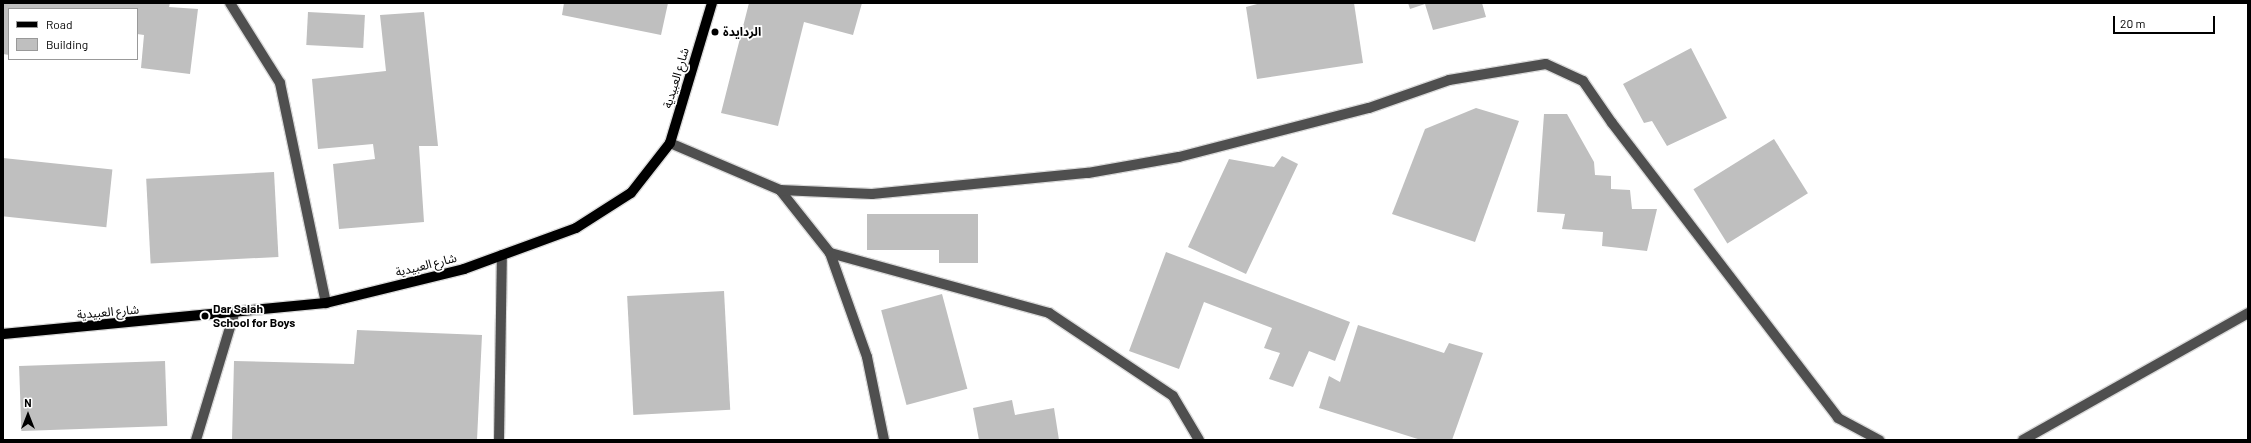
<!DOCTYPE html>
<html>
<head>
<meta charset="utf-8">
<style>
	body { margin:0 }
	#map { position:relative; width:2251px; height:443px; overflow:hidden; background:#fff; font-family:Barlow,"Noto Sans Arabic",sans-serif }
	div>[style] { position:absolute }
	.building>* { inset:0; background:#bfbfbf; transform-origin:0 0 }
	.roads { filter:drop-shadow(1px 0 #dbdbdb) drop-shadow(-1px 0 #dbdbdb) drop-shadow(0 1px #dbdbdb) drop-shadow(0 -1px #dbdbdb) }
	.minor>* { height:10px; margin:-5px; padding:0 5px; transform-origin:5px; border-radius:5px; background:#4f4f4f }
	.major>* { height:10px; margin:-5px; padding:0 5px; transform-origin:5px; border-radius:5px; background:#000 }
	.dots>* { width:11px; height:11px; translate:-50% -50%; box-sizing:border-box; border:2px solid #fff; border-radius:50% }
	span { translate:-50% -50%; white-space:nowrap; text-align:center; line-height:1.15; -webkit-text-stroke:3.5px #fff; paint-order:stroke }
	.poi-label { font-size:12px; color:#000; font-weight:700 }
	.left { translate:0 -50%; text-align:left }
	.street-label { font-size:12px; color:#000 }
	.frame { position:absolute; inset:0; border:4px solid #000; pointer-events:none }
	.legend { position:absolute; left:8px; top:8px; width:130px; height:52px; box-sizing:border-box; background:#fff; border:1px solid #999; margin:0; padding:5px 7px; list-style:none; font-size:12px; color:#000 }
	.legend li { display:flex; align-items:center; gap:8px; height:20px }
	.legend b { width:20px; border:1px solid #999 }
	.north { position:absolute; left:8px; top:395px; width:40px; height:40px; -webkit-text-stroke:3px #fff; paint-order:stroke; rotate:0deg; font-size:11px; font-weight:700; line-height:16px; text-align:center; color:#000 }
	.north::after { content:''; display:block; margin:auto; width:14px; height:18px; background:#000; clip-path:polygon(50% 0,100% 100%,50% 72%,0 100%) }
	.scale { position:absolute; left:2113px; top:16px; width:102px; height:18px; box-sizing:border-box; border:2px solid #000; border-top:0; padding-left:5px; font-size:12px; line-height:14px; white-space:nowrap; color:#000; -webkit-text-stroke:3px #fff; paint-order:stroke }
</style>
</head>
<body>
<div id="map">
	<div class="building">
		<i style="clip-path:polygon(3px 3px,170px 3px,169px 7px,198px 9px,190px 74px,141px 68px,144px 35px,137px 34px,137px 9px,9px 9px,9px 55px,3px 54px)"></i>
		<i style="clip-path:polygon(564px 3px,668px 3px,661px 35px,562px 15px)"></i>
		<i style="clip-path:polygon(749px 3px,862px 3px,853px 35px,804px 22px,778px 126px,721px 113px)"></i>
		<i style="clip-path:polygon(1261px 3px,1354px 3px,1363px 63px,1257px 79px,1246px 7px)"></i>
		<i style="clip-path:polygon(1408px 3px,1482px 3px,1486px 17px,1433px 30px,1425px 4px,1410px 9px)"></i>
		<i style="left:308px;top:12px;width:57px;height:33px;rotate:3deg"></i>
		<i style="clip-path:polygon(424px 12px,438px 146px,419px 146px,424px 222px,339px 229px,333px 164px,375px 159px,373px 144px,318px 149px,312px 79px,386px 71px,380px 15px)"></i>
		<i style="clip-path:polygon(1691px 48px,1727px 118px,1667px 146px,1652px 121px,1644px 123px,1623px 84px)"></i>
		<i style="clip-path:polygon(1476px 108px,1519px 121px,1475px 242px,1392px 214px,1425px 129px)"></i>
		<i style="clip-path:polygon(1544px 114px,1567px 114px,1594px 162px,1595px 175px,1611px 176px,1611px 189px,1630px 190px,1632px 209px,1657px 209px,1647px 251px,1602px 246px,1603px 232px,1562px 229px,1565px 214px,1537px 212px)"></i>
		<i style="left:1774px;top:139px;width:64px;height:95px;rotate:58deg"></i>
		<i style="clip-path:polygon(1282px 156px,1298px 164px,1246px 274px,1188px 247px,1229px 159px,1274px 167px)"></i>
		<i style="left:3px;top:158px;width:110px;height:58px;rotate:6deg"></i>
		<i style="left:274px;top:172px;width:85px;height:128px;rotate:87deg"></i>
		<i style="clip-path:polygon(867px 214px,978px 214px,978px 263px,939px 263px,939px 250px,867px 250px)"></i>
		<i style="clip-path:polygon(1166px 252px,1350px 322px,1335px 361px,1309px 351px,1293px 387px,1269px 379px,1280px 353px,1264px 348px,1272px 328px,1204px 302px,1179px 369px,1129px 351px)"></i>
		<i style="left:724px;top:291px;width:119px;height:97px;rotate:87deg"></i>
		<i style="left:942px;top:294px;width:98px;height:63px;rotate:75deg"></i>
		<i style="clip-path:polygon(1358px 325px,1444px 353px,1449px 343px,1483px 353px,1452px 440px,1421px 440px,1319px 408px,1329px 376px,1340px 382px)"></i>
		<i style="clip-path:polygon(357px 330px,482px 335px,477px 440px,232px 440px,234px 361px,354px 364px)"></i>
		<i style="left:165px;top:361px;width:65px;height:146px;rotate:88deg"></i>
		<i style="clip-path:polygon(1012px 400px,1015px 415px,1054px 408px,1059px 440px,979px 440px,973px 408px)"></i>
	</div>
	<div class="roads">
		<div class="minor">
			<i style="left:230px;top:3px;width:94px;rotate:58deg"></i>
			<i style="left:280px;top:83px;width:225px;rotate:78.2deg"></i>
			<i style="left:670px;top:143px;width:120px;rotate:23.1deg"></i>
			<i style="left:780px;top:190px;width:80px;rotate:51.6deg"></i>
			<i style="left:830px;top:253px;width:110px;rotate:70.4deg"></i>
			<i style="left:867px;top:357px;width:85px;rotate:78.4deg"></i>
			<i style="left:780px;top:190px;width:92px;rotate:2.5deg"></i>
			<i style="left:872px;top:194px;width:217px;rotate:-5.6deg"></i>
			<i style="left:1088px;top:173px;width:92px;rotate:-10deg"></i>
			<i style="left:1179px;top:157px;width:196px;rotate:-14.5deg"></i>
			<i style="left:1369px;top:108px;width:85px;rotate:-19.3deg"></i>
			<i style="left:1449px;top:80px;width:98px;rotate:-9.4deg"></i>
			<i style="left:1546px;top:64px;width:41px;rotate:24.7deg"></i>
			<i style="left:1583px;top:81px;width:51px;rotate:55.4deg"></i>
			<i style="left:1612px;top:123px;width:372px;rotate:52.5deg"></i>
			<i style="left:1838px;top:418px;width:47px;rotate:28.2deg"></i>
			<i style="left:830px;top:253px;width:227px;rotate:15.3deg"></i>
			<i style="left:1049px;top:313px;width:149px;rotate:33.8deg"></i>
			<i style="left:1173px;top:396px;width:51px;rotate:59.4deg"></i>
			<i style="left:196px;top:440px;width:132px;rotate:-73.2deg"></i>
			<i style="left:499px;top:440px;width:185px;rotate:-89.1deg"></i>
			<i style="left:2023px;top:440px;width:258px;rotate:-29.4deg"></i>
		</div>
		<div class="major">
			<i style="left:3px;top:334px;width:324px;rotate:-5.5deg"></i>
			<i style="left:326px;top:303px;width:142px;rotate:-13.8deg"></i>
			<i style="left:464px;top:269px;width:119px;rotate:-20.1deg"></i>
			<i style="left:576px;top:228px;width:65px;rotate:-32.5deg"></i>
			<i style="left:631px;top:193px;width:63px;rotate:-52deg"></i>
			<i style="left:670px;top:143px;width:146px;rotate:-73.3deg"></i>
		</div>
	</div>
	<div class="dots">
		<i style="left:715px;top:32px;background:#000"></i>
		<i style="left:205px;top:316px;background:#000"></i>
	</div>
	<div class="poi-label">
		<span class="left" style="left:723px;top:32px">الردايدة</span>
		<span class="left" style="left:213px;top:316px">Dar Salah<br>School for Boys</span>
	</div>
	<div class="street-label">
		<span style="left:676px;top:78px;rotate:-73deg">شارع العبيدية</span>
		<span style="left:426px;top:265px;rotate:-14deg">شارع العبيدية</span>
		<span style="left:108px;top:312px;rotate:-5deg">شارع العبيدية</span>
	</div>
	<div class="frame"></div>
	<ul class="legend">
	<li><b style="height:5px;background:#000"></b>Road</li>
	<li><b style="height:11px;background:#bfbfbf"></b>Building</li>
	</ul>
	<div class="north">N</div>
	<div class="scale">20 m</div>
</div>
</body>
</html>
